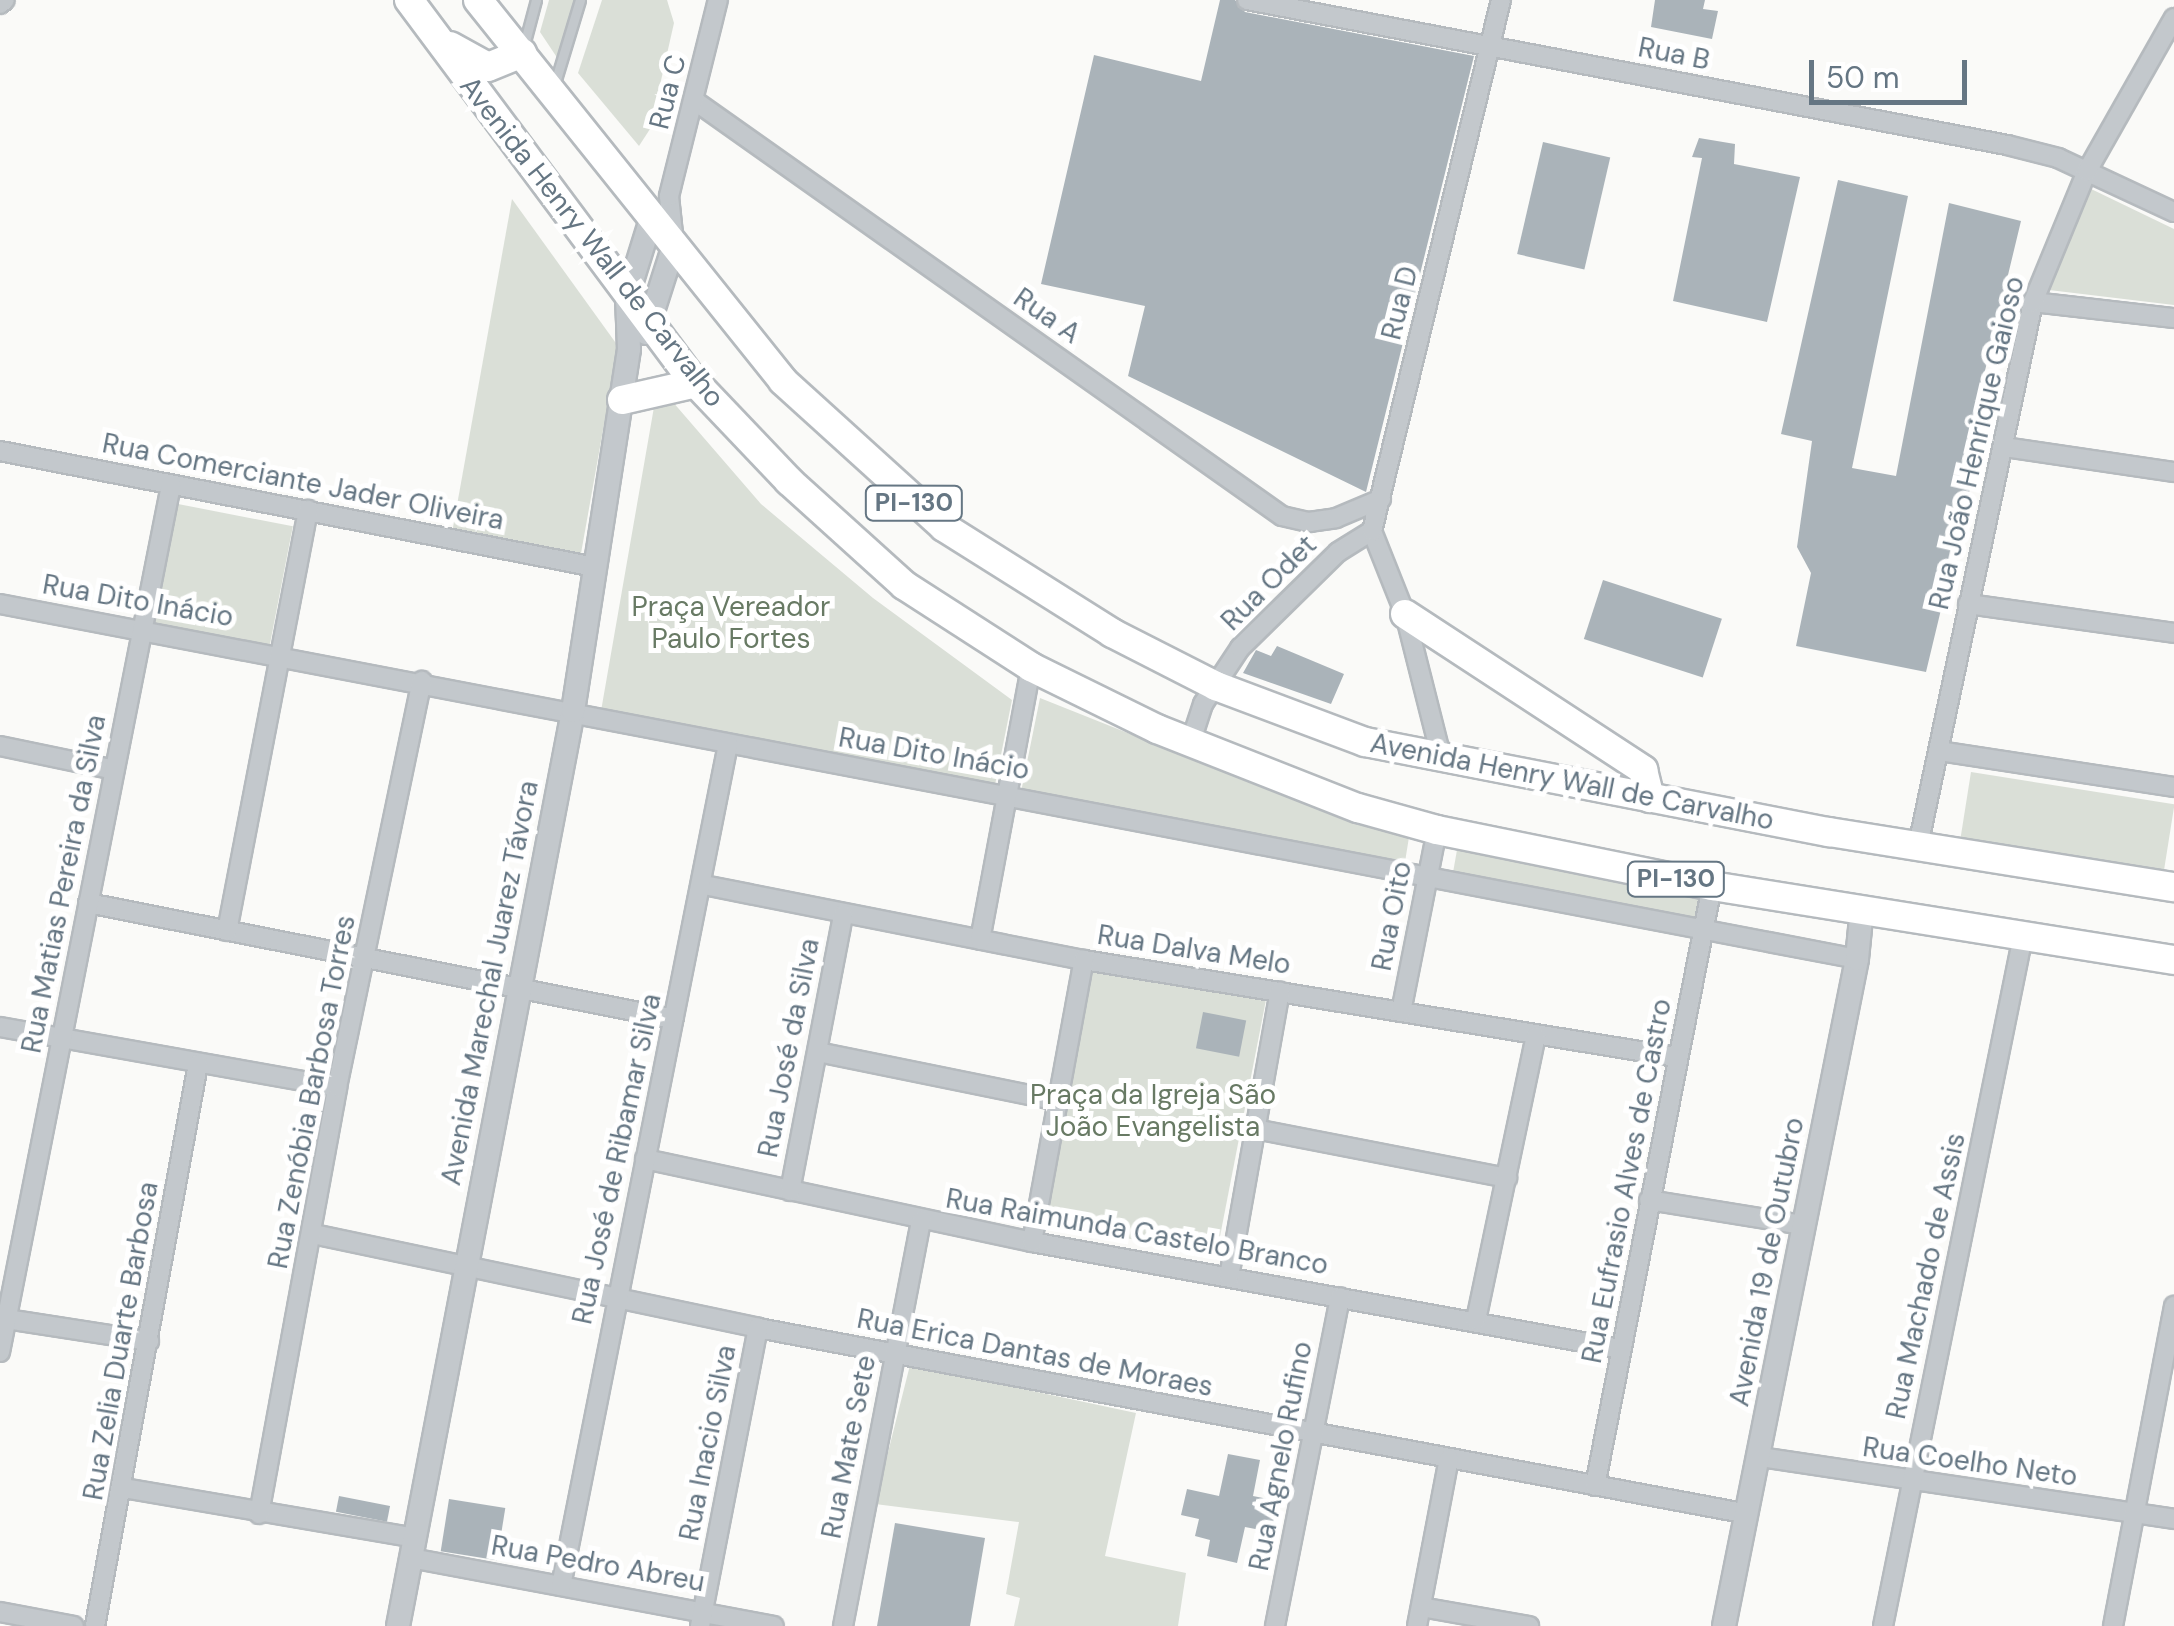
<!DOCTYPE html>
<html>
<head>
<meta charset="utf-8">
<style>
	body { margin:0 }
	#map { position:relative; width:2174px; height:1626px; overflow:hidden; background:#fafaf8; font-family:"DM Sans",sans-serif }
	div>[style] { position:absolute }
	.green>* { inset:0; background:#dadfd7; transform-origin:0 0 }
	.building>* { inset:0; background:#aab3b9; transform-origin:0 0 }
	.roads { filter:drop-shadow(2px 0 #b5babe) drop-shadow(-2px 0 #b5babe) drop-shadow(0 2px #b5babe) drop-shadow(0 -2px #b5babe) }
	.service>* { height:9px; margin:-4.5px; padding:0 4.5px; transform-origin:4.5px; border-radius:4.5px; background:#c3c8cc }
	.minor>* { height:18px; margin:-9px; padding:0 9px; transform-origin:9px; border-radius:9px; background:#c3c8cc }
	.tertiary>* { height:22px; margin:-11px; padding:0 11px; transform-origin:11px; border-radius:11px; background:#c3c8cc }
	.primary>* { height:28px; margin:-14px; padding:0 14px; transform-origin:14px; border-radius:14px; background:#fff }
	span { translate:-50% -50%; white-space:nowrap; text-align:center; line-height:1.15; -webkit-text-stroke:10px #fff; paint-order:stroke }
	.shield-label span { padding:2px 8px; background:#fff; border:2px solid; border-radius:8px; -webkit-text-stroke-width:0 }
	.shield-label { font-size:25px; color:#657683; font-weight:700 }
	.street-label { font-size:28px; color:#657683 }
	.park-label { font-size:28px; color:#687a64 }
	.scale { position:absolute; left:1809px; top:60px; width:158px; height:45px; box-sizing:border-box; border:5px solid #657683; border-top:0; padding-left:12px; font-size:30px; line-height:35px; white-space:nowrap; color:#657683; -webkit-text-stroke:8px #fff; paint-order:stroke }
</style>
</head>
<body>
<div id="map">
	<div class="green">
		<i style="clip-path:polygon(549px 0,575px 0,558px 59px,540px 32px)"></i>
		<i style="clip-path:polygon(602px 0,667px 0,674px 23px,650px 129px,639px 146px,578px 73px)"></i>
		<i style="clip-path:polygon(2087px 187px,2174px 229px,2174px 305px,2049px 290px)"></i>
		<i style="clip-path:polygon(512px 199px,618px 346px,580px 559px,452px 533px)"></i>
		<i style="clip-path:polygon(672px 401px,761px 504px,873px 598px,1012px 700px,995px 785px,601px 711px,654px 407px)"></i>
		<i style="left:178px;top:504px;width:117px;height:124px;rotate:11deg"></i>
		<i style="clip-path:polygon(1040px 698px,1331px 814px,1409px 837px,1405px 862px,1021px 792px)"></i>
		<i style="left:1971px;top:772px;width:206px;height:77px;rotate:9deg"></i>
		<i style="left:1457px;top:850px;width:247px;height:27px;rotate:10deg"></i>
		<i style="left:1089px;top:967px;width:180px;height:259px;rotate:11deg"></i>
		<i style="clip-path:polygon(910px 1365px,1136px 1413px,1105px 1556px,1186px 1573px,1178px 1626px,1014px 1626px,1020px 1598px,1006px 1594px,1019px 1522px,875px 1504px)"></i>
	</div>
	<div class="building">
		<i style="clip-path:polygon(1220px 0,1235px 0,1245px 12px,1474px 56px,1366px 492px,1128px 376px,1145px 306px,1041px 284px,1094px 55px,1201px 81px)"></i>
		<i style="clip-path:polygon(1655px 0,1705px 0,1703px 9px,1718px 11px,1712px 39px,1651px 27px)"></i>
		<i style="clip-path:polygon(1699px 138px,1735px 144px,1734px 164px,1800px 177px,1767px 322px,1673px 301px,1702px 158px,1692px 157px)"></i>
		<i style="left:1543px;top:142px;width:69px;height:115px;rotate:13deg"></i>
		<i style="clip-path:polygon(1838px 180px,1908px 196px,1852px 468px,1896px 476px,1949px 203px,2021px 221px,1957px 487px,1970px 489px,1926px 672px,1796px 646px,1811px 573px,1797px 547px,1812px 441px,1781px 434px)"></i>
		<i style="left:1603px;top:580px;width:125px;height:62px;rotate:18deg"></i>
		<i style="clip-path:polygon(1277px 646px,1344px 674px,1331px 704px,1243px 673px,1256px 650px,1271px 656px)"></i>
		<i style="left:1203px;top:1012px;width:44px;height:37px;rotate:11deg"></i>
		<i style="clip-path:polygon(1228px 1454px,1260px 1460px,1253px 1496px,1278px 1501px,1271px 1532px,1245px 1527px,1237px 1563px,1207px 1556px,1210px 1540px,1195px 1536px,1199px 1519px,1181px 1515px,1187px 1489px,1219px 1496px)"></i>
		<i style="left:339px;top:1496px;width:52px;height:16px;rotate:11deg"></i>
		<i style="left:449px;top:1499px;width:57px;height:53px;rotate:9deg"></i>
		<i style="clip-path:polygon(895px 1523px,985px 1538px,970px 1626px,877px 1626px)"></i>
	</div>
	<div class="roads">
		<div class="service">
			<i style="left:524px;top:45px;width:47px;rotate:-75.1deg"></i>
			<i style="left:554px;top:86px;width:90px;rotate:-73.2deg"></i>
		</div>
		<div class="minor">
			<i style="left:1247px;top:0;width:774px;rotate:10.8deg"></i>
			<i style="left:2007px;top:145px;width:53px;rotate:14.3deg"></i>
			<i style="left:2058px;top:158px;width:128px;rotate:25deg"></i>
			<i style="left:0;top:4px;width:6px;rotate:-39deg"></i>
			<i style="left:695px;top:101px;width:719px;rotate:35.26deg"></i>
			<i style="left:1282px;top:516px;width:28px;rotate:13deg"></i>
			<i style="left:1309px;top:522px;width:27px;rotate:-8deg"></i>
			<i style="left:1336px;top:518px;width:49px;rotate:-22.9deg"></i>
			<i style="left:674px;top:243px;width:47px;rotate:-96.1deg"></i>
			<i style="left:669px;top:196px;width:202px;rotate:-76deg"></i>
			<i style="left:2033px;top:302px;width:142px;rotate:6.5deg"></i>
			<i style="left:2004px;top:447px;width:172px;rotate:8.4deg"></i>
			<i style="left:0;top:451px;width:606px;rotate:11.03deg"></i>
			<i style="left:0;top:604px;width:1891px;rotate:10.82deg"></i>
			<i style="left:1968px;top:604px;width:208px;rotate:8deg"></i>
			<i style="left:1191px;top:741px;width:39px;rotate:-72deg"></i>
			<i style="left:1203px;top:704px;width:67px;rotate:-56.5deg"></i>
			<i style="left:1240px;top:648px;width:137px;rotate:-44.4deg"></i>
			<i style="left:1338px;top:552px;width:40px;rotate:-32deg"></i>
			<i style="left:0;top:746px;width:117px;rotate:11.8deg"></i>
			<i style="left:1939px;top:751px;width:238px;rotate:8.7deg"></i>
			<i style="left:1442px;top:760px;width:151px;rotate:-104.2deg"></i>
			<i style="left:1405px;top:614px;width:89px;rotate:-111.7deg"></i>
			<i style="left:1372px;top:531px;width:546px;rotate:-76.35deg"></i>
			<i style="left:1918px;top:846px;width:556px;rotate:-78.06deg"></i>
			<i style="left:2033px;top:302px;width:142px;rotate:-67.6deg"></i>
			<i style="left:2087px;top:171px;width:176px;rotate:-60.4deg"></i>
			<i style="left:704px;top:885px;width:387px;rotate:11.2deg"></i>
			<i style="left:1084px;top:960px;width:600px;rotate:9.31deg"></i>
			<i style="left:88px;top:903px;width:597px;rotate:11.2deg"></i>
			<i style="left:227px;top:931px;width:429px;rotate:-79.1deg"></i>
			<i style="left:980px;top:940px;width:278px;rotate:-79.4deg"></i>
			<i style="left:1401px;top:1012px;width:186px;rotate:-78.8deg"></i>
			<i style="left:0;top:1027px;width:342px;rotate:10.1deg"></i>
			<i style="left:818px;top:1052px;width:241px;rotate:11.5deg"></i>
			<i style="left:1255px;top:1129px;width:257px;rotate:11deg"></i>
			<i style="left:645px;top:1159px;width:396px;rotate:12.1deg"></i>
			<i style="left:1032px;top:1242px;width:599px;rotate:10.3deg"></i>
			<i style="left:790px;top:1191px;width:281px;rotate:-79.1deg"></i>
			<i style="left:1649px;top:1200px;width:157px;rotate:9.2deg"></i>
			<i style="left:313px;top:1234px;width:455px;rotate:11.9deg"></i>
			<i style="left:758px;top:1328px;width:1007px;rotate:10.64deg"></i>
			<i style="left:1032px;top:1242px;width:287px;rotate:-79.6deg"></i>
			<i style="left:1229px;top:1277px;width:290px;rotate:-79.9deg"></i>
			<i style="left:0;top:1318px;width:151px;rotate:8.8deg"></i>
			<i style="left:1476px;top:1320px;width:290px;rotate:-78.1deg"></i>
			<i style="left:0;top:1352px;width:884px;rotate:-78.84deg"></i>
			<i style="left:1760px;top:1457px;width:419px;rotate:8.5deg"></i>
			<i style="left:1595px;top:1486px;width:611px;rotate:-78.97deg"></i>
			<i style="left:123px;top:1488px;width:295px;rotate:9.7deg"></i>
			<i style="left:259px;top:1514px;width:434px;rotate:-79.6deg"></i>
			<i style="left:337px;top:1087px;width:415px;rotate:-78.2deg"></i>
			<i style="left:411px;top:1558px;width:369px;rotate:10.6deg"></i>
			<i style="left:561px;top:1586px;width:858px;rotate:-78.78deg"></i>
			<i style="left:1421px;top:1607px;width:110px;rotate:10deg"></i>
			<i style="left:0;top:1612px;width:75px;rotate:10.7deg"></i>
			<i style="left:95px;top:1626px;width:571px;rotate:-79.61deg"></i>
			<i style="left:700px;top:1626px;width:304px;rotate:-79deg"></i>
			<i style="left:843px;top:1626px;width:413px;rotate:-79.1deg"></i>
			<i style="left:1275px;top:1626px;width:335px;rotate:-78.8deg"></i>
			<i style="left:1417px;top:1626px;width:170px;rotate:-79.2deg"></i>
			<i style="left:1883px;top:1626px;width:704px;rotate:-78.53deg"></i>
			<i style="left:2113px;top:1626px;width:326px;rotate:-79.2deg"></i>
		</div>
		<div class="tertiary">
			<i style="left:646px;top:333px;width:92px;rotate:-72.3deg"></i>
			<i style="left:398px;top:1626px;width:932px;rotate:-79.17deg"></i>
			<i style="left:573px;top:711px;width:366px;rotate:-81.2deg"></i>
			<i style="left:629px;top:349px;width:52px;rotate:-92.2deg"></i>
			<i style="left:627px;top:297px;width:85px;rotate:-72.8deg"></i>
			<i style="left:1724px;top:1626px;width:680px;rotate:-78.72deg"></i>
			<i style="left:1857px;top:959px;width:51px;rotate:-84.4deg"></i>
		</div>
		<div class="primary">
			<i style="left:409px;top:0;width:473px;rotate:53.3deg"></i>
			<i style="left:692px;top:379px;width:141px;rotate:46.4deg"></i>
			<i style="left:789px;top:481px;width:155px;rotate:42.1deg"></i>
			<i style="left:904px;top:585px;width:151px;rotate:32.8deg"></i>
			<i style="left:1031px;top:667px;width:140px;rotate:26.2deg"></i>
			<i style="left:1157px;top:729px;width:216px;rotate:21.5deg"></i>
			<i style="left:1358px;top:808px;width:82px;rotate:15.6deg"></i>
			<i style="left:1437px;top:830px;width:281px;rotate:11.5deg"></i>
			<i style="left:1712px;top:886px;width:468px;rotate:9.1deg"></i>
			<i style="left:478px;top:0;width:488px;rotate:51.3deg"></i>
			<i style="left:783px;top:381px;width:217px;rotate:42.2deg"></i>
			<i style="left:944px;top:527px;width:199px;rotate:32.2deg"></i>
			<i style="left:1112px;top:633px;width:117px;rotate:27deg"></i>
			<i style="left:1216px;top:686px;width:159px;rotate:20.6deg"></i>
			<i style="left:1365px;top:742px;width:473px;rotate:11deg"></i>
			<i style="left:1829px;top:832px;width:349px;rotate:9.1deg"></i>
			<i style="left:450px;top:46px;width:43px;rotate:28.9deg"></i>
			<i style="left:488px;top:67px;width:37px;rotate:-22deg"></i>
			<i style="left:622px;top:400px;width:76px;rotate:-12.9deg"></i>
			<i style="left:1405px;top:614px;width:285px;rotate:33.2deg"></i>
			<i style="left:1643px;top:770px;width:29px;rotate:76deg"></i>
		</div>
	</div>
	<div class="shield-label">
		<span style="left:914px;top:503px">PI-130</span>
		<span style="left:1676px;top:879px">PI-130</span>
	</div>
	<div class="street-label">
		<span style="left:1674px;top:54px;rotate:11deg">Rua B</span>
		<span style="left:668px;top:92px;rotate:-76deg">Rua C</span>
		<span style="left:592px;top:242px;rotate:52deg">Avenida Henry Wall de Carvalho</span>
		<span style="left:1400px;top:303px;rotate:-76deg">Rua D</span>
		<span style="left:1047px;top:316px;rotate:35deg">Rua A</span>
		<span style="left:1977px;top:443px;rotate:-77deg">Rua João Henrique Gaioso</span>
		<span style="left:303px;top:482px;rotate:11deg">Rua Comerciante Jader Oliveira</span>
		<span style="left:1269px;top:583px;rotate:-45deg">Rua Odet</span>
		<span style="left:138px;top:601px;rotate:10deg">Rua Dito Inácio</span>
		<span style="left:934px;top:754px;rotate:10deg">Rua Dito Inácio</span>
		<span style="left:1572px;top:782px;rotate:11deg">Avenida Henry Wall de Carvalho</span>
		<span style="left:64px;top:884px;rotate:-79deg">Rua Matias Pereira da Silva</span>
		<span style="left:1392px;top:916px;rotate:-79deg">Rua Oito</span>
		<span style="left:1194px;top:950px;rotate:9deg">Rua Dalva Melo</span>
		<span style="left:490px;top:983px;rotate:-79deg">Avenida Marechal Juarez Távora</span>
		<span style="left:789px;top:1048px;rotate:-79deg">Rua José da Silva</span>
		<span style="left:312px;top:1092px;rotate:-79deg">Rua Zenóbia Barbosa Torres</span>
		<span style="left:617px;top:1159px;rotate:-78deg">Rua José de Ribamar Silva</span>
		<span style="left:1627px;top:1181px;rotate:-79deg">Rua Eufrasio Alves de Castro</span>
		<span style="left:1137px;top:1232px;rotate:10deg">Rua Raimunda Castelo Branco</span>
		<span style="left:1767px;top:1262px;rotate:-79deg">Avenida 19 de Outubro</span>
		<span style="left:1926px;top:1276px;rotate:-78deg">Rua Machado de Assis</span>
		<span style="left:121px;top:1341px;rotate:-80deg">Rua Zelia Duarte Barbosa</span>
		<span style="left:1035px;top:1353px;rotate:11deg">Rua Erica Dantas de Moraes</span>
		<span style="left:708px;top:1443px;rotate:-79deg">Rua Inacio Silva</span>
		<span style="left:849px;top:1447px;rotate:-79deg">Rua Mate Sete</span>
		<span style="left:1281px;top:1456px;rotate:-79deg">Rua Agnelo Rufino</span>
		<span style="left:1970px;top:1462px;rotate:8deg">Rua Coelho Neto</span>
		<span style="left:598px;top:1564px;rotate:10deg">Rua Pedro Abreu</span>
	</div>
	<div class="park-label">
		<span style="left:731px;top:623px">Praça Vereador<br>Paulo Fortes</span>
		<span style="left:1153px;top:1111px">Praça da Igreja São<br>João Evangelista</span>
	</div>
	<div class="scale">50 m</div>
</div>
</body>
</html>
